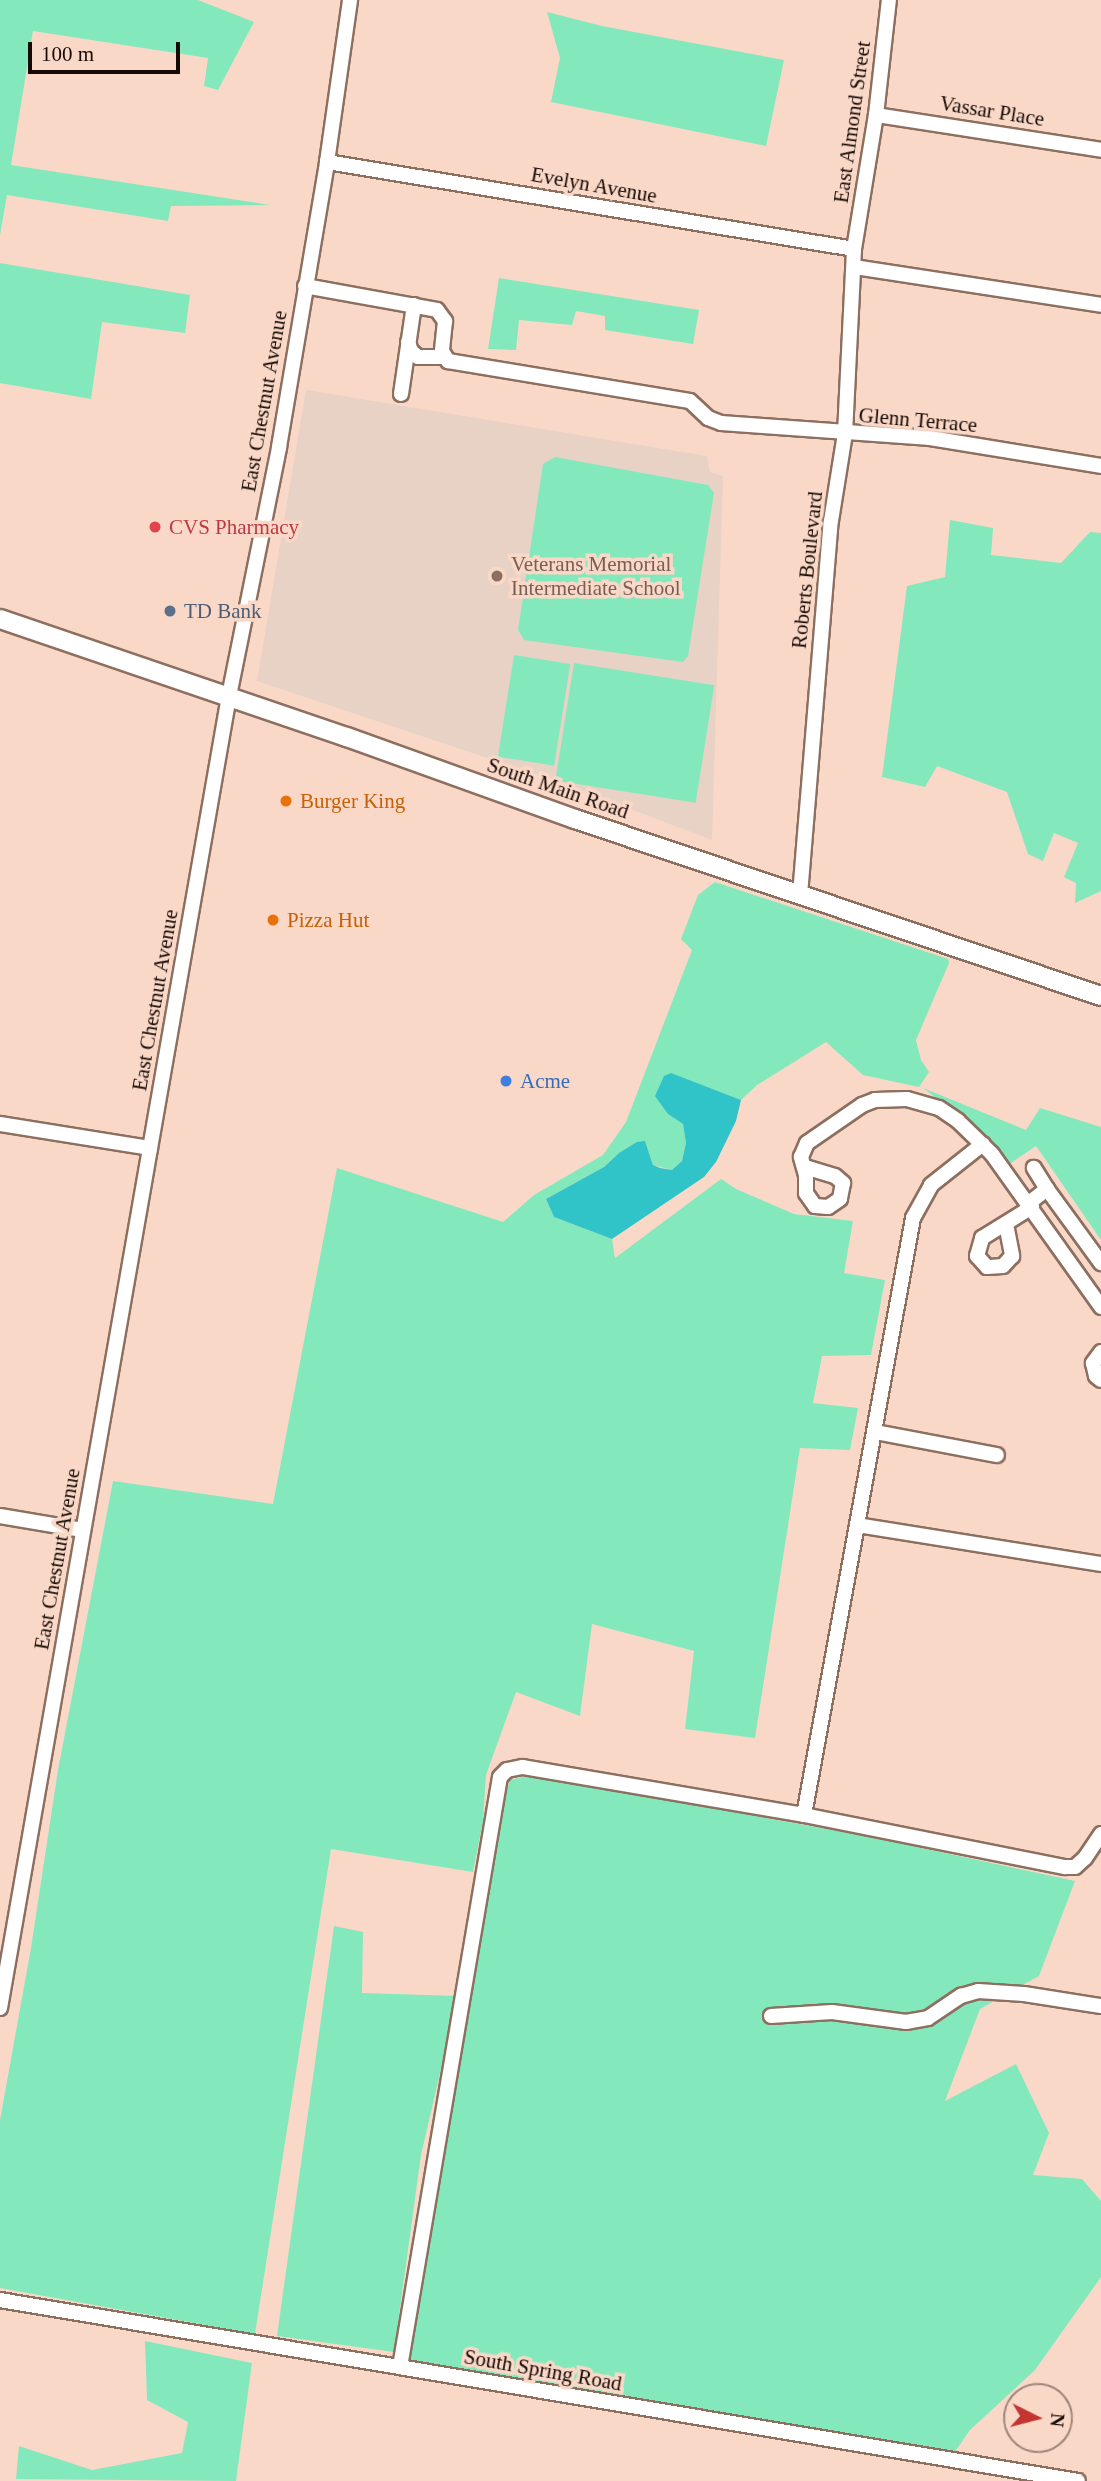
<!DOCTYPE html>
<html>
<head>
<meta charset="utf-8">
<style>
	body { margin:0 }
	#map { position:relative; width:1101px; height:2481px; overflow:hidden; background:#fad8c7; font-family:Georgia,serif }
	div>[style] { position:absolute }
	.education>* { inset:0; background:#e8d2c5 }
	.green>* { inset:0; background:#83e9bc; transform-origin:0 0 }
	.water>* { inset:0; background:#30c3c7 }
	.roads { filter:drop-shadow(2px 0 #8d6f60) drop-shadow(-2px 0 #8d6f60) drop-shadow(0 2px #8d6f60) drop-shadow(0 -2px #8d6f60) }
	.minor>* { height:14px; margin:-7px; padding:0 7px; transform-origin:7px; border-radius:7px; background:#fff }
	.major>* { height:18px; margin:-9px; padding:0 9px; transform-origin:9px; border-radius:9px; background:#fff }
	.dots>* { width:19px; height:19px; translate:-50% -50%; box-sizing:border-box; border:4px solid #fad8c7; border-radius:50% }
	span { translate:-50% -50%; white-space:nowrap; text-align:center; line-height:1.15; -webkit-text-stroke:7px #fad8c7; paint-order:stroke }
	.street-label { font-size:21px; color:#150a05 }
	.health-label { font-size:21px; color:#be3a42 }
	.left { translate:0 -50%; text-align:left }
	.education-label { font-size:21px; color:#785e54 }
	.service-label { font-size:21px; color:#4e5e75 }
	.food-label { font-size:21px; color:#c56008 }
	.shop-label { font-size:21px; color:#366cbe }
	.north { position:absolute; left:1003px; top:2383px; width:70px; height:70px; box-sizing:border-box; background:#fad8c7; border:2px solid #9e8679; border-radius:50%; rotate:96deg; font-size:19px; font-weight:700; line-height:28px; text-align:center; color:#150a05 }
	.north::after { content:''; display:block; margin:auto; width:24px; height:32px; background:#c33530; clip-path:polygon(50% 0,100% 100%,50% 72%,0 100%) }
	.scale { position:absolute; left:28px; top:42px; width:152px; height:32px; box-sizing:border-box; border:4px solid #150a05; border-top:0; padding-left:9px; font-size:21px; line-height:24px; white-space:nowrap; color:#150a05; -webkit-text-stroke:5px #fad8c7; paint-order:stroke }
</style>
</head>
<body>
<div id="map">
	<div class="education">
		<i style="clip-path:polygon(306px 390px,707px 456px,710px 472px,723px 476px,712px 840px,556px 781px,257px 681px)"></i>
	</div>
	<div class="green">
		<i style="clip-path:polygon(0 0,198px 0,254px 22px,218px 90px,204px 86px,208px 58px,33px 31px,11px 165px,270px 205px,171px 206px,168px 221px,7px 195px,0 235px)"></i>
		<i style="clip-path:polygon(547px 12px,602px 26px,784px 60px,766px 146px,551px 102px,560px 58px)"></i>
		<i style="clip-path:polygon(0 263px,190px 295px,185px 333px,102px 322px,91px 399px,0 383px)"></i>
		<i style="clip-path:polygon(499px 278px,699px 310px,693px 344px,605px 330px,605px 316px,576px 311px,572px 325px,519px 320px,516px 350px,488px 349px)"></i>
		<i style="clip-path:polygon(555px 457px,708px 485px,714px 493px,688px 656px,683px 662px,524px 640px,518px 630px,543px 464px)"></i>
		<i style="clip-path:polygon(950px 520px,993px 528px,991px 555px,1061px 563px,1090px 532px,1101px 533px,1101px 891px,1075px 903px,1076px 883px,1064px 877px,1078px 843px,1054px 833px,1043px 861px,1028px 854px,1007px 792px,937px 766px,925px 787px,882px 777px,907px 586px,945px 577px)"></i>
		<i style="left:514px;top:655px;width:57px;height:103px;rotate:9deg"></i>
		<i style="left:574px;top:663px;width:142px;height:119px;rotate:9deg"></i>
		<i style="clip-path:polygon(715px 882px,948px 959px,949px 963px,916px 1040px,921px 1060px,929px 1072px,919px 1087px,863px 1075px,826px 1042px,757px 1085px,741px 1100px,670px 1073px,668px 1114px,683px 1124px,686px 1143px,682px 1161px,672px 1170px,653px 1165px,645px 1141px,619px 1153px,604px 1167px,546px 1199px,554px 1217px,612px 1239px,615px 1258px,721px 1179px,736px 1189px,794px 1214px,853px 1221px,844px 1273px,885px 1280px,871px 1355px,822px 1356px,813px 1403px,858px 1408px,850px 1450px,800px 1448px,755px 1738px,685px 1729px,694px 1651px,592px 1624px,580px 1716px,516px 1692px,486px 1775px,483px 1821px,473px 1872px,331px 1849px,255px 2334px,0 2288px,0 2120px,31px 1948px,58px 1770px,113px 1481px,273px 1504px,337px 1168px,503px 1222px,534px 1195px,603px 1155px,626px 1122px,692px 950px,681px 939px,698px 895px)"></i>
		<i style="clip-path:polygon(923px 1088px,1026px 1130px,1040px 1108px,1101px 1127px,1101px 1240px,1036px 1146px,1008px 1165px,1005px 1164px,973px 1126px)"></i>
		<i style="clip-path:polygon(531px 1775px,870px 1837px,1075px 1881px,1039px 1976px,980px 2009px,945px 2101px,1016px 2064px,1049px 2133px,1033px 2175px,1082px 2179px,1101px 2201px,1101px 2277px,1035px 2370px,970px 2430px,952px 2456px,408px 2361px,503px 1802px,510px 1780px)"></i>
		<i style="clip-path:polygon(334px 1926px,363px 1932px,362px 1993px,458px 1996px,421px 2155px,394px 2352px,277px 2336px)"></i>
		<i style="clip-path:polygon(145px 2341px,252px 2363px,236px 2481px,16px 2479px,19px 2446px,92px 2470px,182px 2453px,188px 2422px,147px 2400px)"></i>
	</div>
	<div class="water">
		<i style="clip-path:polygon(671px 1073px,741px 1100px,736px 1121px,716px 1162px,704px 1177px,612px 1239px,554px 1217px,546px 1199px,604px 1167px,619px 1153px,637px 1142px,645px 1141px,653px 1165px,660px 1168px,672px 1170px,682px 1161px,686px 1143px,683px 1124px,668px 1114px,655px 1096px,664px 1076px)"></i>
	</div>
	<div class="roads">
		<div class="minor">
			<i style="left:876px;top:115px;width:228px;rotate:8.8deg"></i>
			<i style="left:327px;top:162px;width:534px;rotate:9.37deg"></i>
			<i style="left:854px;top:267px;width:250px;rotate:8.7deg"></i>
			<i style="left:305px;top:286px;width:134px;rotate:10.3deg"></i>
			<i style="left:437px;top:310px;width:14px;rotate:54deg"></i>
			<i style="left:445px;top:321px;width:30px;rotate:96deg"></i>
			<i style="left:442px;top:351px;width:12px;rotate:59deg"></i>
			<i style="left:448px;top:361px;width:245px;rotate:9.4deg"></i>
			<i style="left:690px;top:401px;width:25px;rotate:43deg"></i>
			<i style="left:708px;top:418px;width:14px;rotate:21deg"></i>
			<i style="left:721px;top:423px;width:210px;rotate:4.1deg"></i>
			<i style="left:930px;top:438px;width:173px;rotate:9.3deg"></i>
			<i style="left:408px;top:342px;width:9px;rotate:72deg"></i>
			<i style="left:411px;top:351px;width:9px;rotate:41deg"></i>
			<i style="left:418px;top:357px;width:26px"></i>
			<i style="left:401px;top:394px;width:90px;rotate:-81.7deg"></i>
			<i style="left:800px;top:895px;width:375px;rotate:-85.3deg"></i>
			<i style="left:831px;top:521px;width:88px;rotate:-80.9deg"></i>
			<i style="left:845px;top:434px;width:185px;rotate:-87.2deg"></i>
			<i style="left:854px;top:249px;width:136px;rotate:-80.7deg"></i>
			<i style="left:876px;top:115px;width:116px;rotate:-83.6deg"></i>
			<i style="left:0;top:1124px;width:152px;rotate:9.1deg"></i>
			<i style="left:805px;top:1167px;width:31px;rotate:17deg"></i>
			<i style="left:835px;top:1176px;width:11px;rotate:41deg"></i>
			<i style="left:843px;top:1183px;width:16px;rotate:101deg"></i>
			<i style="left:840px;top:1199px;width:14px;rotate:146deg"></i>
			<i style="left:828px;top:1207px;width:13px;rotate:-176deg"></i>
			<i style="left:815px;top:1206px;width:16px;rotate:-125deg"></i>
			<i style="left:806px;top:1193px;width:18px;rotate:-90deg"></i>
			<i style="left:806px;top:1175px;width:19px;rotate:-106deg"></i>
			<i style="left:801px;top:1157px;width:15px;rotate:-67deg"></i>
			<i style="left:807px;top:1143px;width:67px;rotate:-34.6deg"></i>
			<i style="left:862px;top:1105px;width:14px;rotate:-21deg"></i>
			<i style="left:875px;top:1100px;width:32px;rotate:-2deg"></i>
			<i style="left:907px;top:1099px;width:33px;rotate:16deg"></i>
			<i style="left:939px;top:1108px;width:23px;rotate:34deg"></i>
			<i style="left:958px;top:1121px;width:47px;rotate:44.1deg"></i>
			<i style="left:992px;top:1154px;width:188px;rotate:54.5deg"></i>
			<i style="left:1047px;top:1189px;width:92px;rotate:53.9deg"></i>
			<i style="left:1029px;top:1203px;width:23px;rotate:-38deg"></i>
			<i style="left:1047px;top:1189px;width:25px;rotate:-122deg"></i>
			<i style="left:1006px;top:1224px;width:33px;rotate:79deg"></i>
			<i style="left:1012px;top:1256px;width:13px;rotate:132deg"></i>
			<i style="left:1003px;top:1266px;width:16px;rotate:176deg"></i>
			<i style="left:987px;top:1267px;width:15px;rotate:-132deg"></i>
			<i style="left:977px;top:1256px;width:19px;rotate:-74deg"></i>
			<i style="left:982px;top:1238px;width:59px;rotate:-31.8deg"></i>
			<i style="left:1101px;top:1352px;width:14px;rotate:126deg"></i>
			<i style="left:1093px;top:1363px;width:13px;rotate:77deg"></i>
			<i style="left:1096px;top:1376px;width:6px;rotate:39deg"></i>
			<i style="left:875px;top:1432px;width:124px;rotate:10.7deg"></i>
			<i style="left:0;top:1516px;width:84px;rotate:9.6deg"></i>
			<i style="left:857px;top:1525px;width:247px;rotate:9.1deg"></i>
			<i style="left:804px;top:1815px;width:607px;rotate:-79.65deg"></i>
			<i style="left:913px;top:1218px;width:38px;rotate:-61deg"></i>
			<i style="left:931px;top:1185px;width:66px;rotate:-38.3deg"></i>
			<i style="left:0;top:2008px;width:1332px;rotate:-80.1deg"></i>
			<i style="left:229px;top:696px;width:254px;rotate:-78.6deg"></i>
			<i style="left:279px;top:447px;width:289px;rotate:-80.4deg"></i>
			<i style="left:327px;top:162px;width:164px;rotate:-81.9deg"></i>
			<i style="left:771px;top:2016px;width:61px;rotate:-3.8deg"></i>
			<i style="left:832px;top:2012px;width:75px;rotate:7.7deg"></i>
			<i style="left:906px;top:2022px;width:22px;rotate:-10deg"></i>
			<i style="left:928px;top:2018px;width:40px;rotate:-34deg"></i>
			<i style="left:961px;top:1996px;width:18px;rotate:-16deg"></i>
			<i style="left:978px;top:1991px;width:46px;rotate:3.7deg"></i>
			<i style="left:1024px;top:1994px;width:78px;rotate:8.9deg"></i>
			<i style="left:0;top:2300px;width:1093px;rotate:9.53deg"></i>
			<i style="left:400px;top:2367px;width:598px;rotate:-80.38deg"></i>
			<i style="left:500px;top:1777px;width:10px;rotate:-45deg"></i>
			<i style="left:507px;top:1770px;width:16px;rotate:-11deg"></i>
			<i style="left:523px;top:1767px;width:285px;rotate:9.7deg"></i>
			<i style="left:804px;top:1815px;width:266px;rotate:11.3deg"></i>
			<i style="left:1065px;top:1867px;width:10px"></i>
			<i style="left:1075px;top:1867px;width:13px;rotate:-42deg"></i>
			<i style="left:1085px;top:1858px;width:29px;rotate:-56deg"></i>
		</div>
		<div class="major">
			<i style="left:0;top:619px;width:367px;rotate:18.8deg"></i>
			<i style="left:347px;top:737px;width:242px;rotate:19.8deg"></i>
			<i style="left:575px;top:819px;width:555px;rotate:18.6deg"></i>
		</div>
	</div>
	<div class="dots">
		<i style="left:155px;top:527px;background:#e0444e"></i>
		<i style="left:497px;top:576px;background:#8d6e63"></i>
		<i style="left:170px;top:611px;background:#5c6f8a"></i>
		<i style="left:286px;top:801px;background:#e8710a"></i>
		<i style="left:273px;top:920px;background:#e8710a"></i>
		<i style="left:506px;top:1081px;background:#3f7fe0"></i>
	</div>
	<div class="street-label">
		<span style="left:992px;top:111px;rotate:9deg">Vassar Place</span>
		<span style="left:852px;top:122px;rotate:-82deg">East Almond Street</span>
		<span style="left:594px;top:185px;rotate:10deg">Evelyn Avenue</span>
		<span style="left:264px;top:401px;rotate:-80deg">East Chestnut Avenue</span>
		<span style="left:918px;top:420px;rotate:5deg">Glenn Terrace</span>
		<span style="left:807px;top:570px;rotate:-84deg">Roberts Boulevard</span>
		<span style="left:558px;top:788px;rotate:19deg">South Main Road</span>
		<span style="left:155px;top:1000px;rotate:-80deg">East Chestnut Avenue</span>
		<span style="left:57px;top:1559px;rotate:-80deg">East Chestnut Avenue</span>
		<span style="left:543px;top:2370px;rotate:10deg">South Spring Road</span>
	</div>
	<div class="health-label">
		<span class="left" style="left:169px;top:527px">CVS Pharmacy</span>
	</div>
	<div class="education-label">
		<span class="left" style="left:511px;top:576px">Veterans Memorial<br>Intermediate School</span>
	</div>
	<div class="service-label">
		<span class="left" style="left:184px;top:611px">TD Bank</span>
	</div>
	<div class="food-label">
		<span class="left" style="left:300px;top:801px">Burger King</span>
		<span class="left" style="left:287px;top:920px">Pizza Hut</span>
	</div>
	<div class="shop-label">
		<span class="left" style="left:520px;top:1081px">Acme</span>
	</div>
	<div class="north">N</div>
	<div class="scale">100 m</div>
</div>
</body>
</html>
